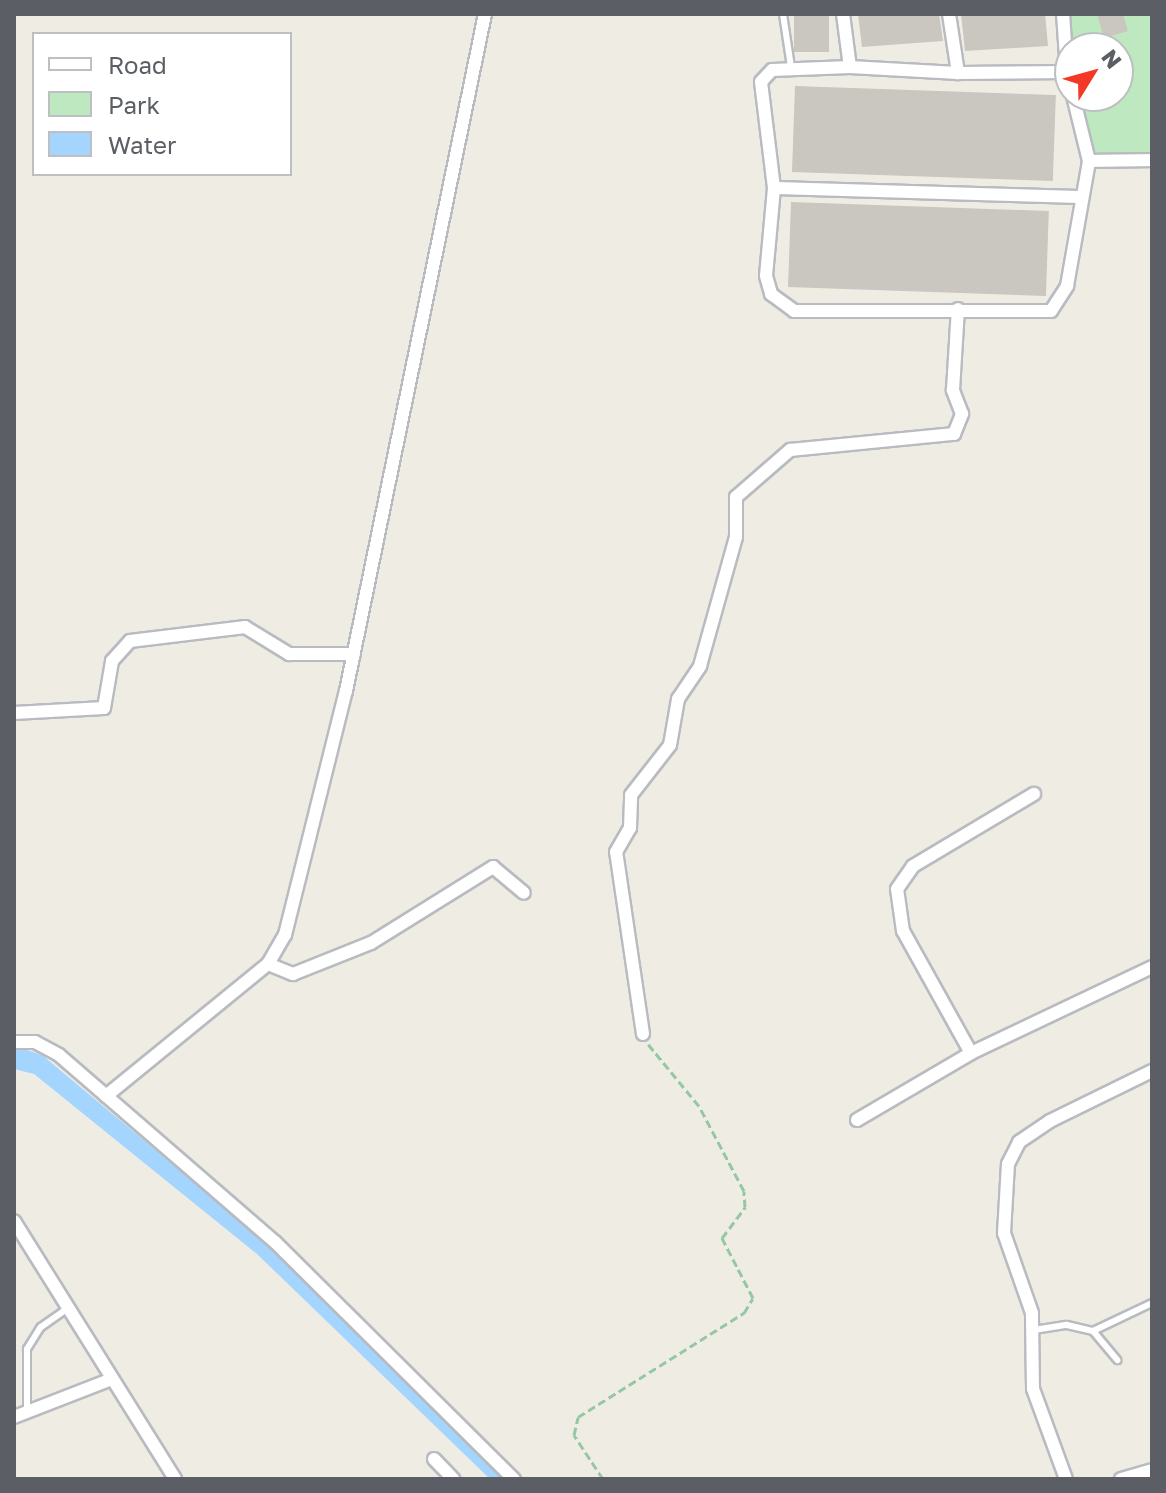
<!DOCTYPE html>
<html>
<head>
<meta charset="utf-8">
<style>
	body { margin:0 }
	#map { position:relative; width:1166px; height:1493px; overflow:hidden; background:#efede3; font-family:"Golos Text",sans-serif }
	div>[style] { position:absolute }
	.green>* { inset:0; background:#bee8bf }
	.water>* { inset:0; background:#a3d5ff }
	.building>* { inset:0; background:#cac6c0; transform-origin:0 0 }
	.path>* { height:3px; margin-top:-1.5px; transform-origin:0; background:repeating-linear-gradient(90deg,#95c7a5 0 8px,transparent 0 12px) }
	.roads { filter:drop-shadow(2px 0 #b8bbc0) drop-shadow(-2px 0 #b8bbc0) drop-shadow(0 2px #b8bbc0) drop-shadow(0 -2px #b8bbc0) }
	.service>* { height:6px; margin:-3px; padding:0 3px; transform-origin:3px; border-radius:3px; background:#fff }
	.minor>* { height:12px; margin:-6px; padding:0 6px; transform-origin:6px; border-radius:6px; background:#fff }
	span { translate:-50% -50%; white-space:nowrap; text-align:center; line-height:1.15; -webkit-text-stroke:8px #fff; paint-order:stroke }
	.frame { position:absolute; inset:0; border:16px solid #5b5f65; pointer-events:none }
	.legend { position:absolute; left:32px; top:32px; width:260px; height:144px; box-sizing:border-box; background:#fff; border:2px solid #bdbfc1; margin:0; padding:10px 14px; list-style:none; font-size:24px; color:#5b5f65 }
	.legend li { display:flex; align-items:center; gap:16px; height:40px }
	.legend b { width:40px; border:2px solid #bdbfc1 }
	.north { position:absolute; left:1054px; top:32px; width:80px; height:80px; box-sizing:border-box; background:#fff; border:2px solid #bdbfc1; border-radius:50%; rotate:53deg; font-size:22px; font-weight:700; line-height:32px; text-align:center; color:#5b5f65 }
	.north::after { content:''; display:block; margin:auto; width:28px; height:36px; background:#f33925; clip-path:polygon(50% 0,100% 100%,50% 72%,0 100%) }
</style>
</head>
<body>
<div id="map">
	<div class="green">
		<i style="clip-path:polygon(1063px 14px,1152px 14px,1152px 160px,1090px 162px,1073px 96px,1118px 96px,1118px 48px,1070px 48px,1070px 84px)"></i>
	</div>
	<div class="water">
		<i style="clip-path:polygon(24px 1049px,42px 1055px,274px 1249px,506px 1479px,490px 1479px,257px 1254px,34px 1074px,14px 1069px,14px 1050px)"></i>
	</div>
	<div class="building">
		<i style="left:794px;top:14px;width:35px;height:38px"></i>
		<i style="clip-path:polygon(858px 14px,939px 14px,943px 41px,862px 47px)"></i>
		<i style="clip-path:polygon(961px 14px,1045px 14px,1048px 46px,965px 51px)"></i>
		<i style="clip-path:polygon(1097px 14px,1123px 14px,1128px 31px,1104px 38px)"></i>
		<i style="left:795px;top:86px;width:261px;height:86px;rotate:2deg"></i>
		<i style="left:791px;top:202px;width:258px;height:85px;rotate:2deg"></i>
	</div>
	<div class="path">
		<i style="left:603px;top:1479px;width:53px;rotate:-123.4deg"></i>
		<i style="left:574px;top:1435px;width:18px;rotate:-77deg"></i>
		<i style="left:578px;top:1417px;width:196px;rotate:-32.1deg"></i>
		<i style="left:744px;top:1313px;width:17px;rotate:-59deg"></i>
		<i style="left:753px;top:1298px;width:68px;rotate:-117.3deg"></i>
		<i style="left:722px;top:1238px;width:39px;rotate:-53deg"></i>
		<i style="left:745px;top:1207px;width:16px;rotate:-94deg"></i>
		<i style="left:744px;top:1191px;width:96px;rotate:-117.9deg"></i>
		<i style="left:699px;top:1106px;width:80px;rotate:-129.4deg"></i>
	</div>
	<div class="roads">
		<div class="service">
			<i style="left:783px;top:14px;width:54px;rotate:81.4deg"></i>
			<i style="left:1034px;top:1330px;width:33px;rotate:-9deg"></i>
			<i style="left:1067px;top:1325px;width:27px;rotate:13deg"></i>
			<i style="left:1093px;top:1331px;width:65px;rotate:-25.4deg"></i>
			<i style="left:1093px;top:1331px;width:38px;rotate:50deg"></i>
			<i style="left:27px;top:1410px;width:61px;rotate:-90deg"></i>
			<i style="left:27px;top:1349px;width:26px;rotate:-58deg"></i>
			<i style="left:41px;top:1327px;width:33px;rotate:-35deg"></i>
		</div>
		<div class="minor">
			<i style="left:843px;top:14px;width:53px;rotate:82.5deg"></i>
			<i style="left:850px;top:67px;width:108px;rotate:3.2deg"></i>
			<i style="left:958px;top:73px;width:109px;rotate:-0.5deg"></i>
			<i style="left:1067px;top:72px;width:58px;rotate:-93.9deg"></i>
			<i style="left:949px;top:14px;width:60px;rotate:81.3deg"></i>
			<i style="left:850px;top:67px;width:78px;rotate:177.8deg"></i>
			<i style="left:772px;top:70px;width:16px;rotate:133deg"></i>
			<i style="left:761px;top:82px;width:107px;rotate:83deg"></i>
			<i style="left:774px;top:188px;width:88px;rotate:95.2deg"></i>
			<i style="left:766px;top:276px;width:19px;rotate:74deg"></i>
			<i style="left:771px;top:294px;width:29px;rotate:36deg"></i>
			<i style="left:794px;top:311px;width:257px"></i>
			<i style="left:1051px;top:311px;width:30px;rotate:-57deg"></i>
			<i style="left:1067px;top:286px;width:127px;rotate:-80deg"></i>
			<i style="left:1089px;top:161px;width:67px;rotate:-103.8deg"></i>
			<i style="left:1089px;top:161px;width:63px;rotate:-0.9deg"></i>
			<i style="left:774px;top:188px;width:307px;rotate:1.7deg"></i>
			<i style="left:14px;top:713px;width:90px;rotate:-3.2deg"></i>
			<i style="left:104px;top:708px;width:48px;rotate:-80.3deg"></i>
			<i style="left:112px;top:661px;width:27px;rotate:-48deg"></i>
			<i style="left:130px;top:641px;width:116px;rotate:-6.9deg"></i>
			<i style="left:245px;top:627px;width:52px;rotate:31.5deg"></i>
			<i style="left:289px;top:654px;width:65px"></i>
			<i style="left:268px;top:964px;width:27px;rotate:22deg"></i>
			<i style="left:293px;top:974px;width:84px;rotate:-21.7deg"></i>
			<i style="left:371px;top:943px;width:144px;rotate:-31.9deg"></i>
			<i style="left:493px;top:867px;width:40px;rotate:40deg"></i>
			<i style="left:643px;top:1034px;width:184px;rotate:-98.4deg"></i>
			<i style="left:616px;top:852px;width:28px;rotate:-60deg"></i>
			<i style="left:630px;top:828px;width:33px;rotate:-88deg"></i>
			<i style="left:631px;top:795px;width:63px;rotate:-52deg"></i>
			<i style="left:670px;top:745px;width:47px;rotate:-80.1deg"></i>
			<i style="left:678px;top:699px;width:40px;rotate:-56deg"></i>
			<i style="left:700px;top:666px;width:134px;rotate:-74.4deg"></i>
			<i style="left:736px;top:537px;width:40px;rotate:-90deg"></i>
			<i style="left:736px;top:497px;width:72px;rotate:-41deg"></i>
			<i style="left:790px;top:450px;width:165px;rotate:-5.6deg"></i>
			<i style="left:954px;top:434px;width:22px;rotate:-68deg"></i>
			<i style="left:962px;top:414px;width:26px;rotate:-111deg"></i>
			<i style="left:953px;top:390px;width:81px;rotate:-86.5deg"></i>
			<i style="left:14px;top:1042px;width:21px"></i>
			<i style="left:35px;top:1042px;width:27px;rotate:28deg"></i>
			<i style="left:59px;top:1055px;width:286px;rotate:40.9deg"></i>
			<i style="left:275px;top:1242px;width:337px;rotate:44.8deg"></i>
			<i style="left:971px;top:1053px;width:140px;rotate:-119.1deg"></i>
			<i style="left:903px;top:931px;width:42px;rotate:-98.1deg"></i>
			<i style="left:897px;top:889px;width:28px;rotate:-55deg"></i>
			<i style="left:913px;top:866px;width:141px;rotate:-30.8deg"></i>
			<i style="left:106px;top:1096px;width:209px;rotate:-39.2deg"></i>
			<i style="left:268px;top:964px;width:34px;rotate:-60deg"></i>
			<i style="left:285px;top:935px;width:252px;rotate:-76deg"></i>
			<i style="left:346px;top:691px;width:691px;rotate:-78.4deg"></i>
			<i style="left:857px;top:1120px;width:132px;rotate:-30.4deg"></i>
			<i style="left:971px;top:1053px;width:200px;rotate:-25.4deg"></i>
			<i style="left:14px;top:1221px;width:304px;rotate:58deg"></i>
			<i style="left:14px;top:1417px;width:105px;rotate:-21.2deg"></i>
			<i style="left:434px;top:1459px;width:28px;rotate:46deg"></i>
			<i style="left:1066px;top:1479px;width:96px;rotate:-110.1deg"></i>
			<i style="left:1033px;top:1389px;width:76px;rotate:-90.8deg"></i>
			<i style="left:1032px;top:1313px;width:85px;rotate:-109.3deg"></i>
			<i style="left:1004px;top:1233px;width:69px;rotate:-86.7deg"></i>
			<i style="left:1008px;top:1164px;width:25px;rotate:-63deg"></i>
			<i style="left:1019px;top:1142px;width:37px;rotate:-34deg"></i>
			<i style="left:1050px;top:1121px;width:114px;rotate:-26.1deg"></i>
			<i style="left:1121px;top:1479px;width:32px;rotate:-16deg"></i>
		</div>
	</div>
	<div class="frame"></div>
	<ul class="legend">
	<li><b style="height:10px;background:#fff"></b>Road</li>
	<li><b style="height:22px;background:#bee8bf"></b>Park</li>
	<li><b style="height:22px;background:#a3d5ff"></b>Water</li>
	</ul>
	<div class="north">N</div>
</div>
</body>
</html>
